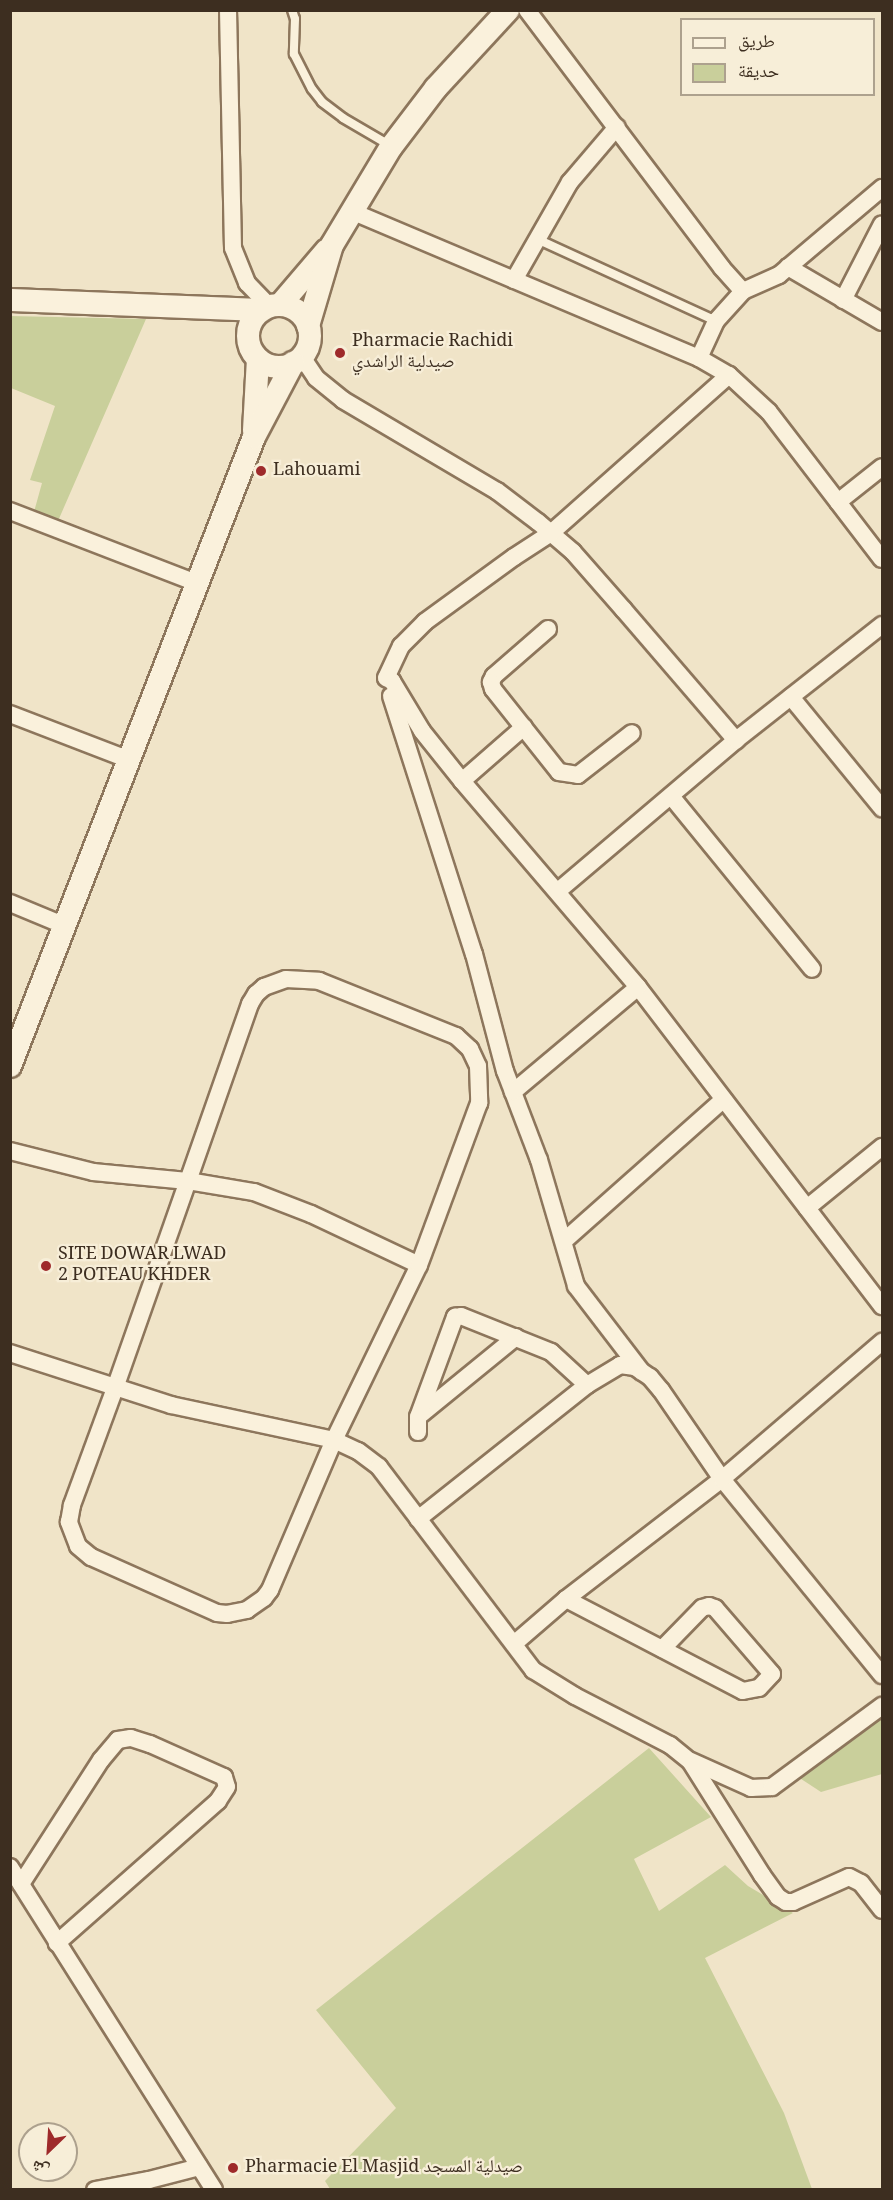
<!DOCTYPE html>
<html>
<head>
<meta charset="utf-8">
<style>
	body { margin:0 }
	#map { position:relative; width:893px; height:2200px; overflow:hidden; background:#f0e4c8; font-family:Georgia,"Noto Naskh Arabic",serif }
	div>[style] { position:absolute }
	.green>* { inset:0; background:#c9cf9b }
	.roads { filter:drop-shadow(2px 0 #8d765c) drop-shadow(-2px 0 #8d765c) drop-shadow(0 2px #8d765c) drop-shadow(0 -2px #8d765c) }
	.lane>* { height:8px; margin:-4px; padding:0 4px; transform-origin:4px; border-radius:4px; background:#faf1dc }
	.street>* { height:16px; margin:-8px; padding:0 8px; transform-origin:8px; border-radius:8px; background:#faf1dc }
	.secondary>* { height:22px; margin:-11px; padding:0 11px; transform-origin:11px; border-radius:11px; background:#faf1dc }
	.secondary>.ring { margin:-11px; padding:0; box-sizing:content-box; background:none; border:22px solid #faf1dc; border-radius:50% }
	.dots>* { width:16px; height:16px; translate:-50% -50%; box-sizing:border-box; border:3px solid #f7eed8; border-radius:50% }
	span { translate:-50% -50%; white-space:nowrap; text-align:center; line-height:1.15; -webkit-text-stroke:4.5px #f7eed8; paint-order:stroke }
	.poi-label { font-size:18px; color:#3d2e20 }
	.left { translate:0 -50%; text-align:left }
	.frame { position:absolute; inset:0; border:12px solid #3d2e20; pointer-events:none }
	.legend { position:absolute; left:680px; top:18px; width:195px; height:78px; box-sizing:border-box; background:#f7eed8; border:2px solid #ada18e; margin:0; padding:8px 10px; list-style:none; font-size:18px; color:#3d2e20 }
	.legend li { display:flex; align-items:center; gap:12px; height:30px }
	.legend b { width:30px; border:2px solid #ada18e }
	.north { position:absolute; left:18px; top:2122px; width:60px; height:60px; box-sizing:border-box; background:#f7eed8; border:2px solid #ada18e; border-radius:50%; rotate:205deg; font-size:16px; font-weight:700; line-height:24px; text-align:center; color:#3d2e20 }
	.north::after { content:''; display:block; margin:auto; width:21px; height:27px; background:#9e2a2b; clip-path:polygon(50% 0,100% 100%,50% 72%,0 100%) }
</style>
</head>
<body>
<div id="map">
	<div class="green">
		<i style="clip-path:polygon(10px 316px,146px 319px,58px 521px,32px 519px,42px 483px,30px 480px,55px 406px,11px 388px)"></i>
		<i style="clip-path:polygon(882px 1713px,882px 1774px,821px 1792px,792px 1773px)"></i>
		<i style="clip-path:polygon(649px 1748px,711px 1817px,634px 1859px,659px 1911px,725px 1865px,748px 1886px,793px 1913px,705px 1958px,784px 2113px,812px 2189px,330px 2189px,325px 2181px,396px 2108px,316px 2010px)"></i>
	</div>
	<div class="roads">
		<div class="lane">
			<i style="left:292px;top:10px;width:9px;rotate:72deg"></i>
			<i style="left:295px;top:19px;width:35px;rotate:92deg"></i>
			<i style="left:294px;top:54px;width:39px;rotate:63deg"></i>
			<i style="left:312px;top:89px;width:16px;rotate:52deg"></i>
			<i style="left:322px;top:102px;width:26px;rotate:37deg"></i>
			<i style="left:343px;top:118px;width:56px;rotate:30.3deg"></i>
			<i style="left:537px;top:239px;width:197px;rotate:24.6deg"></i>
		</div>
		<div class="street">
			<i style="left:228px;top:10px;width:238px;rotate:88.8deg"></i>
			<i style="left:233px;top:248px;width:38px;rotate:68deg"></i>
			<i style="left:247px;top:283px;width:32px;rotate:46deg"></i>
			<i style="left:527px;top:10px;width:323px;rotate:52.9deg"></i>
			<i style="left:722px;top:268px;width:31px;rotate:48deg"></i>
			<i style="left:743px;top:291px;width:39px;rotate:-24deg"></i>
			<i style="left:779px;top:275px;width:135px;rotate:-40.2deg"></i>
			<i style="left:351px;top:211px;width:378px;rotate:22.9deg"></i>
			<i style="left:699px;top:358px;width:34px;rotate:30deg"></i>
			<i style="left:729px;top:375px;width:54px;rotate:42.8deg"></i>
			<i style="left:769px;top:412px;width:185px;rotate:52.5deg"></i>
			<i style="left:788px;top:267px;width:109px;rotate:30.3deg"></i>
			<i style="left:514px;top:280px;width:113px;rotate:-60.3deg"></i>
			<i style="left:570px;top:182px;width:72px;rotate:-49.5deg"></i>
			<i style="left:843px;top:300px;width:85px;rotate:-62.8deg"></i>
			<i style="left:302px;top:357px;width:25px;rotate:56deg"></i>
			<i style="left:316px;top:378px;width:35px;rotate:39deg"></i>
			<i style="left:343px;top:400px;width:179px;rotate:30.6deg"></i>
			<i style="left:497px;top:491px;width:51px;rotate:37.1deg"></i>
			<i style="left:538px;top:522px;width:46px;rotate:40.6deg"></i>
			<i style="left:573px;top:552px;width:77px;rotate:48.7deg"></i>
			<i style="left:624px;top:610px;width:172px;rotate:49.3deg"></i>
			<i style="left:699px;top:358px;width:41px;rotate:-65.3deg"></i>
			<i style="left:716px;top:321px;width:40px;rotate:-48deg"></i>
			<i style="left:729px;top:375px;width:238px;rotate:138.4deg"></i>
			<i style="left:551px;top:533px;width:44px;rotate:147deg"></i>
			<i style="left:514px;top:557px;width:110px;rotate:143.9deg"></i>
			<i style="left:425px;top:622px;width:34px;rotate:135deg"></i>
			<i style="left:401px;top:646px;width:35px;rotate:115deg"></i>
			<i style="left:386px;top:678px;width:7px;rotate:27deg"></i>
			<i style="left:392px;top:681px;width:58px;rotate:59deg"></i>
			<i style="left:422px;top:731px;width:64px;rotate:51.3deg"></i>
			<i style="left:462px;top:781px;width:271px;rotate:49.5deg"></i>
			<i style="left:638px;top:987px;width:402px;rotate:52.6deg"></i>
			<i style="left:838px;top:502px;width:56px;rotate:-38.5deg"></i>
			<i style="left:10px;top:511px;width:200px;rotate:21.1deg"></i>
			<i style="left:548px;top:629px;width:72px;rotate:139deg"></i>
			<i style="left:494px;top:676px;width:7px;rotate:117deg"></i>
			<i style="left:491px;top:682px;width:7px;rotate:74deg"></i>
			<i style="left:493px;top:689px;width:106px;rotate:51.5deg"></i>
			<i style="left:559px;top:772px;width:19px;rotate:9deg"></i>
			<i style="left:578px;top:775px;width:68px;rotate:-37.9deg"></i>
			<i style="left:391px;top:696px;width:271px;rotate:72.2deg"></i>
			<i style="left:474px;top:954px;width:121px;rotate:75.2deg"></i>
			<i style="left:505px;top:1071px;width:95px;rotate:69.1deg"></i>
			<i style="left:539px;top:1160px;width:131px;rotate:73.6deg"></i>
			<i style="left:576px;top:1286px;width:108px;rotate:52.5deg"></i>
			<i style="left:791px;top:697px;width:144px;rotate:50.7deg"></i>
			<i style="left:10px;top:714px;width:125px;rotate:21deg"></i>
			<i style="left:462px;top:781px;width:82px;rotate:-41.1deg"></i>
			<i style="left:671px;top:796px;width:223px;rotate:50.8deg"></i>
			<i style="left:558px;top:891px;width:233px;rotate:-40.3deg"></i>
			<i style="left:736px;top:740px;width:186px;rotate:-38.2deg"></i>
			<i style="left:10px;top:903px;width:57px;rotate:22.5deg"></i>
			<i style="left:513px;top:1092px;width:163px;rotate:-40deg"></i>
			<i style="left:10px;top:1151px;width:86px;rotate:14.2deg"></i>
			<i style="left:93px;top:1172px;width:95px;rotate:5.4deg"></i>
			<i style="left:188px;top:1181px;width:67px;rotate:9.5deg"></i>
			<i style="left:254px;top:1192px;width:61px;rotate:21.1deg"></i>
			<i style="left:311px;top:1214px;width:119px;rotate:25.3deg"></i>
			<i style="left:419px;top:1265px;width:195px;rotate:115.9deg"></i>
			<i style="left:334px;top:1440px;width:163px;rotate:113.1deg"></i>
			<i style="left:270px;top:1590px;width:10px;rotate:127deg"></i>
			<i style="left:264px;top:1598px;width:21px;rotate:145deg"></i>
			<i style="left:247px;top:1610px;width:20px;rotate:169deg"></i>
			<i style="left:227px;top:1614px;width:10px;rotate:-174deg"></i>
			<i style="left:217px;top:1613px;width:138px;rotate:-156deg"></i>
			<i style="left:91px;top:1557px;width:17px;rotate:-140deg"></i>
			<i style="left:78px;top:1546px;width:26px;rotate:-111deg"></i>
			<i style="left:69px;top:1522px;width:17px;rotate:-80deg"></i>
			<i style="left:72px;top:1505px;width:125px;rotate:-69.8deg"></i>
			<i style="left:115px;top:1388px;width:219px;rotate:-70.6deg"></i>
			<i style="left:188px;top:1181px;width:188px;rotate:-70.7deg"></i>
			<i style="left:250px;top:1004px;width:12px;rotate:-59deg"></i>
			<i style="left:256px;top:994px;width:11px;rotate:-41deg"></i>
			<i style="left:264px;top:987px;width:23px;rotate:-20deg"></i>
			<i style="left:286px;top:979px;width:33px;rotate:3deg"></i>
			<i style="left:319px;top:981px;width:148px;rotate:21.9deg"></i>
			<i style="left:456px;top:1036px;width:19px;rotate:43deg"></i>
			<i style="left:470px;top:1049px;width:19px;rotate:65deg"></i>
			<i style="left:478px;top:1066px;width:37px;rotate:88deg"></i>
			<i style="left:479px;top:1103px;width:173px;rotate:110.3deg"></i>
			<i style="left:807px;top:1208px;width:97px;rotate:-39.1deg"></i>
			<i style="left:564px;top:1241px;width:213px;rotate:-41.6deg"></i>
			<i style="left:10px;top:1353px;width:169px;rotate:17.9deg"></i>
			<i style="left:171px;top:1405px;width:167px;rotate:12.1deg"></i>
			<i style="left:334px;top:1440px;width:26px;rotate:25deg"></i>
			<i style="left:358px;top:1451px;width:26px;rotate:37deg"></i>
			<i style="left:379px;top:1467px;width:255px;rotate:52.8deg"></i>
			<i style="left:533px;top:1670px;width:49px;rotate:31.8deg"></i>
			<i style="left:575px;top:1696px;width:107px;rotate:27.3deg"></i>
			<i style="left:670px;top:1745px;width:26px;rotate:39deg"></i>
			<i style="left:690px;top:1761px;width:135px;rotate:57.7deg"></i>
			<i style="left:762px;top:1875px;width:27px;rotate:54deg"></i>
			<i style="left:778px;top:1897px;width:9px;rotate:32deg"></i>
			<i style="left:786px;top:1902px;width:7px"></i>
			<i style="left:793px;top:1902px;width:61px;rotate:-24.1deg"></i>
			<i style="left:849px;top:1877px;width:13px;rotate:27deg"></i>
			<i style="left:861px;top:1883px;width:34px;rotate:52deg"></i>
			<i style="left:419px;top:1416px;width:125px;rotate:-39.2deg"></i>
			<i style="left:418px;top:1432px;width:15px;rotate:-90deg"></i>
			<i style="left:418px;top:1417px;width:107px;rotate:-69.7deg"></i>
			<i style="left:455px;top:1317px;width:6px;rotate:-9deg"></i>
			<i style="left:461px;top:1316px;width:97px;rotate:21.8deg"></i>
			<i style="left:551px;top:1352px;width:49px;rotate:42.5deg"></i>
			<i style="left:418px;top:1519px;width:216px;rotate:-38.4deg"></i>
			<i style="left:587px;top:1385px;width:39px;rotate:-31deg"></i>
			<i style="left:620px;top:1365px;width:15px;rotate:8deg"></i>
			<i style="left:635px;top:1367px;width:18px;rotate:34deg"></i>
			<i style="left:650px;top:1377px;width:17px;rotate:50deg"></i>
			<i style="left:661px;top:1390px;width:108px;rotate:55.6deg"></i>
			<i style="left:722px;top:1479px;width:253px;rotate:50.8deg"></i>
			<i style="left:566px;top:1599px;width:199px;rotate:27.5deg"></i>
			<i style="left:743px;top:1691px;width:16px;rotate:-11deg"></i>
			<i style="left:759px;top:1688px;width:19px;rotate:-47deg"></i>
			<i style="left:772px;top:1674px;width:87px;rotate:-130.8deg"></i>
			<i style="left:715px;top:1608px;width:6px;rotate:-162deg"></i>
			<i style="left:709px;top:1606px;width:7px;rotate:164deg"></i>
			<i style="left:702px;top:1608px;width:57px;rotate:134.3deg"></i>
			<i style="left:515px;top:1643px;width:67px;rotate:-40.8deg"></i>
			<i style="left:566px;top:1599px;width:197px;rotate:-37.6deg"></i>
			<i style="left:722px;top:1479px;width:211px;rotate:-40.6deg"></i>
			<i style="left:691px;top:1761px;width:66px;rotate:24.2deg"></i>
			<i style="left:751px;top:1788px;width:21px;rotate:-3deg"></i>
			<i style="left:772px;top:1787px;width:137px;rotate:-36.4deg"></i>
			<i style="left:10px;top:1867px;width:382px;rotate:57.7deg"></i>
			<i style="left:21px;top:1884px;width:148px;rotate:-57.2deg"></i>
			<i style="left:101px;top:1760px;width:26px;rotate:-50deg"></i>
			<i style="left:118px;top:1740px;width:13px;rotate:-9deg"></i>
			<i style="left:131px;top:1738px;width:20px;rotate:18deg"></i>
			<i style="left:150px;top:1744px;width:81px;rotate:24deg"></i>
			<i style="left:224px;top:1777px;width:10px;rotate:73deg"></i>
			<i style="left:227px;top:1787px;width:17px;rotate:123deg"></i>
			<i style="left:218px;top:1801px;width:215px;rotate:138.6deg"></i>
			<i style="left:95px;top:2190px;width:55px;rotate:-10.5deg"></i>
			<i style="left:149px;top:2180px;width:52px;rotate:-14.6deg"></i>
		</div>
		<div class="secondary">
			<i style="left:10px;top:300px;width:252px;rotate:2.3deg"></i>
			<i style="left:280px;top:305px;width:72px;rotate:-49.5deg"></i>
			<i class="ring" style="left:248px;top:305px;width:40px;height:40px"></i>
			<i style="left:308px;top:326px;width:84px;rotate:-73.5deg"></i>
			<i style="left:332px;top:245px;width:114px;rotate:-59deg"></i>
			<i style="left:391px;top:147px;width:74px;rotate:-52.7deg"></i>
			<i style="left:436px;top:88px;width:106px;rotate:-47.3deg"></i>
			<i style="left:254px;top:430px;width:71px;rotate:-86.8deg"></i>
			<i style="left:10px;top:1066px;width:675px;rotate:-68.8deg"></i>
			<i style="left:254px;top:437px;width:84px;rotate:-62.2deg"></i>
		</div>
	</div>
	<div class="dots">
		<i style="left:340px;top:353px;background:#9e2a2b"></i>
		<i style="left:261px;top:471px;background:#9e2a2b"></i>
		<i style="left:46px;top:1266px;background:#9e2a2b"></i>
		<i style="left:233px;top:2168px;background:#9e2a2b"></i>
	</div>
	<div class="poi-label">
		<span class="left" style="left:352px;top:353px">Pharmacie Rachidi<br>صيدلية الراشدي</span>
		<span class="left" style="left:273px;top:471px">Lahouami</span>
		<span class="left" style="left:58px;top:1266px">SITE DOWAR LWAD<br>2 POTEAU KHDER</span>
		<span class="left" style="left:245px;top:2168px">Pharmacie El Masjid صيدلية المسجد</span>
	</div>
	<div class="frame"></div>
	<ul class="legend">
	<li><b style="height:8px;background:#faf1dc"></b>طريق</li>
	<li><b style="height:16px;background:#c9cf9b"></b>حديقة</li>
	</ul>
	<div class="north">ش</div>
</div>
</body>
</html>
